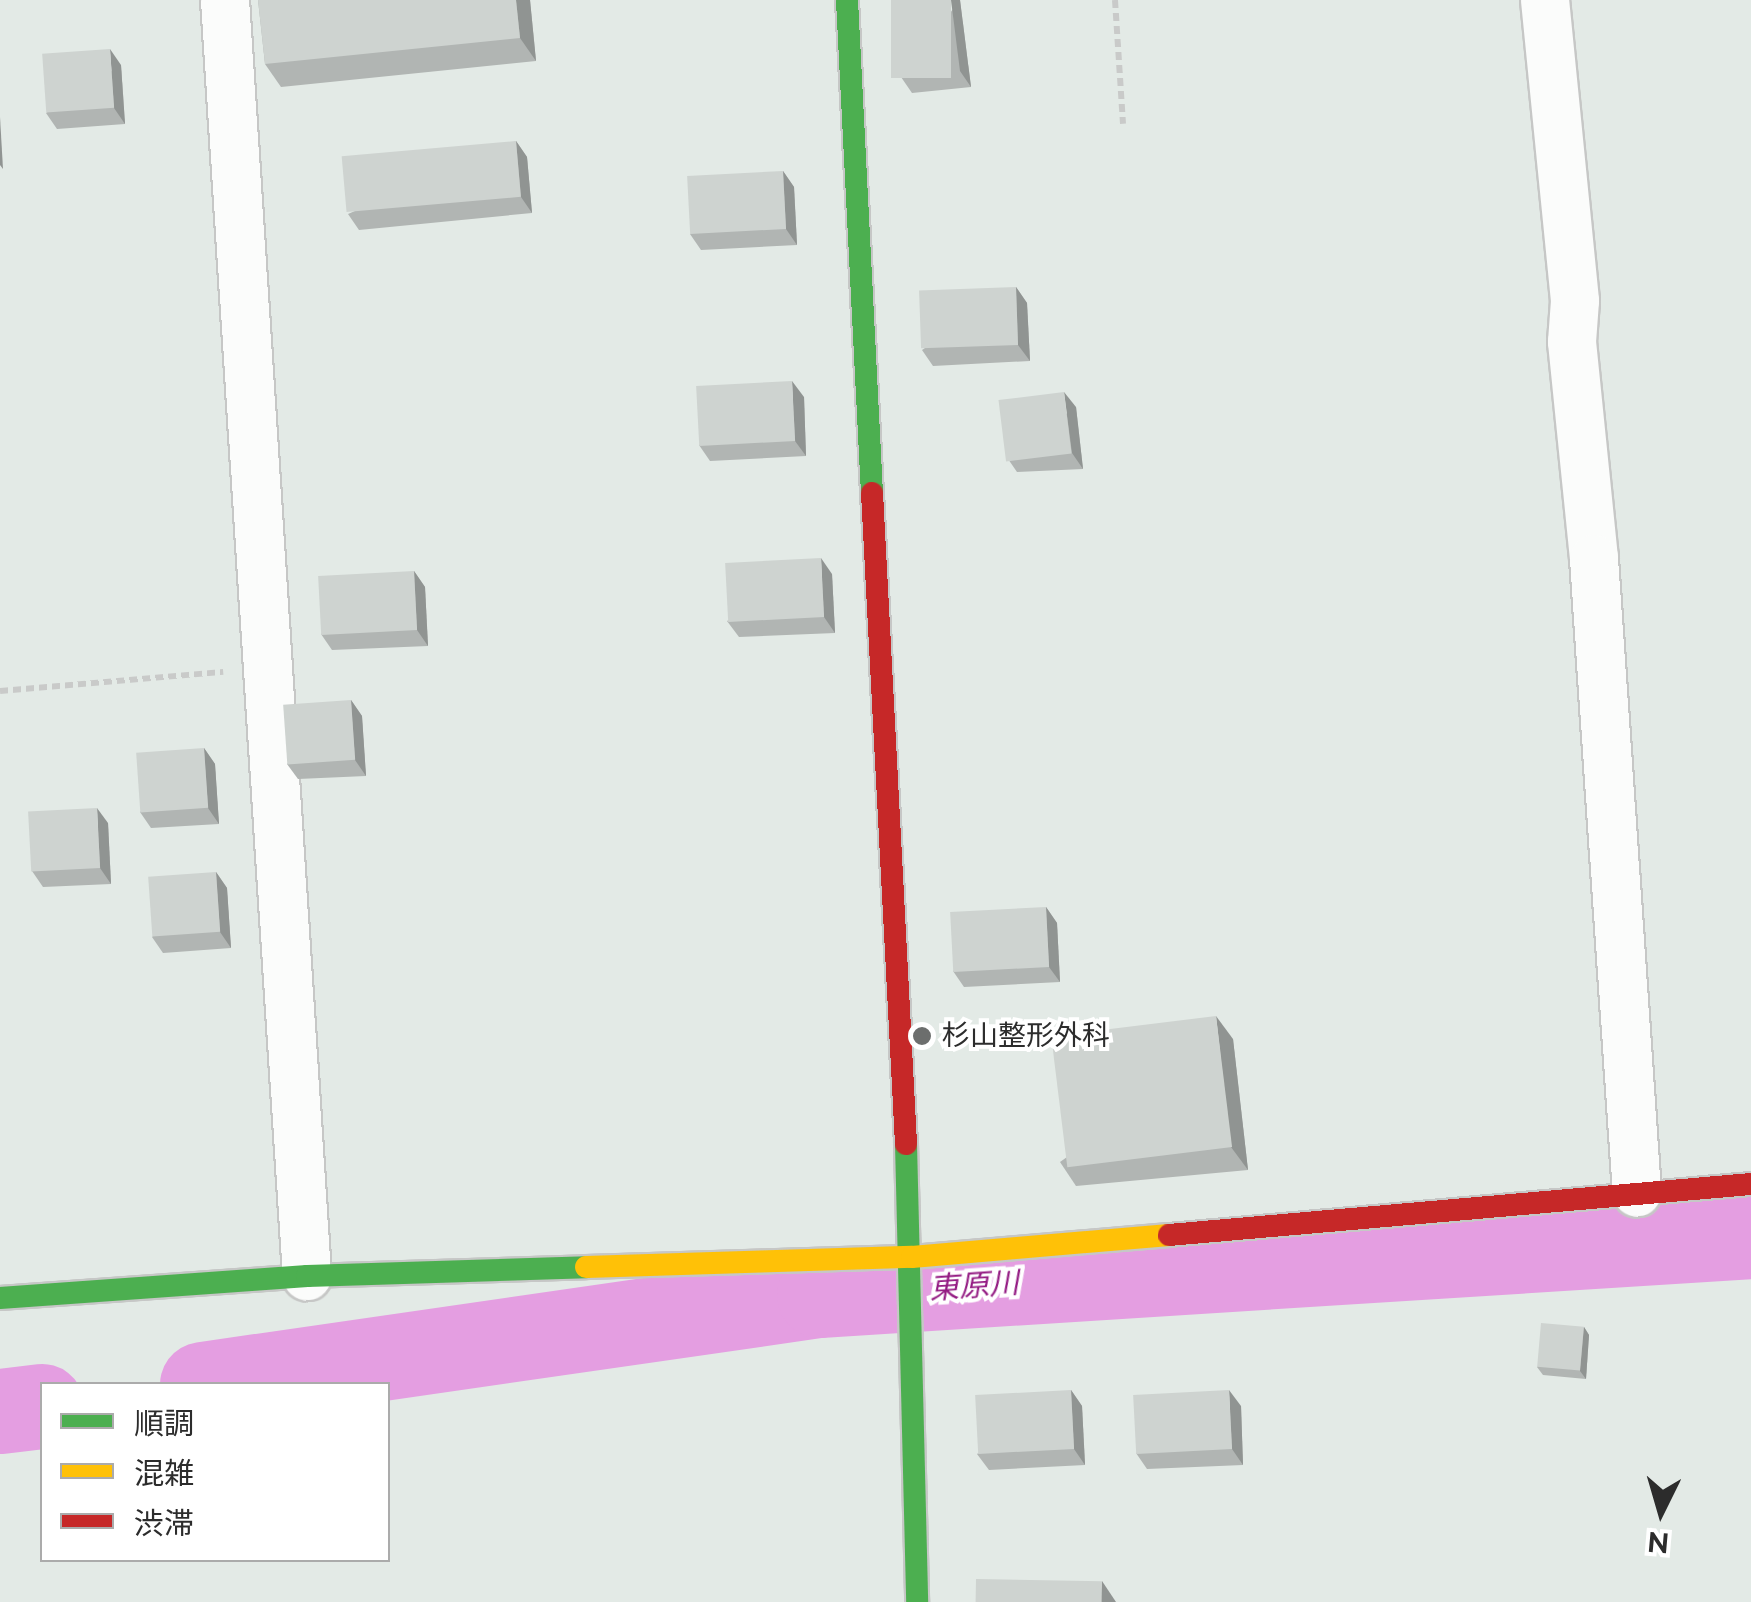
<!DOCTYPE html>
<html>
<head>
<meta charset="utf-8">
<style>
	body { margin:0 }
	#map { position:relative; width:1751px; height:1602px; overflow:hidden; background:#e3eae6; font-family:Raleway,"Noto Sans JP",sans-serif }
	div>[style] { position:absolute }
	.river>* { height:85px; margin:-42.5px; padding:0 42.5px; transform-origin:42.5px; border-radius:42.5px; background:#e49ee1 }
	.path>* { height:6px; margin-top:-3px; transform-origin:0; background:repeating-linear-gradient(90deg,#c9cac9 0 8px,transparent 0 13px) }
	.roads { filter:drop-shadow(2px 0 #c6c7c6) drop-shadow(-2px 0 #c6c7c6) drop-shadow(0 2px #c6c7c6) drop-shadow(0 -2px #c6c7c6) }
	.street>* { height:48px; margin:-24px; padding:0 24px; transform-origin:24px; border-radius:24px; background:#fbfcfb }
	.fast>* { height:22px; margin:-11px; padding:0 11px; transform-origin:11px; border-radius:11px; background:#4caf50 }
	.slow>* { height:22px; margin:-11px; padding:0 11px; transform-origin:11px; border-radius:11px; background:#ffc107 }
	.jam>* { height:22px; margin:-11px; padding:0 11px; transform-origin:11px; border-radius:11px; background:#c62828 }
	.wall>* { inset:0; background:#b1b5b3 }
	.shaded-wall>* { inset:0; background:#909492 }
	.building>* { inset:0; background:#ced3d0; transform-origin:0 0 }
	.dots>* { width:28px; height:28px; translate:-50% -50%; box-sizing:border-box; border:5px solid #fff; border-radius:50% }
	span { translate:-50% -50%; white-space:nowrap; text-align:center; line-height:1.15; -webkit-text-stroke:8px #fff; paint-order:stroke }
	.poi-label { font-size:28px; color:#2c2c2c }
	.left { translate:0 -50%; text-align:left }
	.water-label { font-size:30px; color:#931a82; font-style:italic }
	.legend { position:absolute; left:40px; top:1382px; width:350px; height:180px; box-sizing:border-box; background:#fff; border:2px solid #ababab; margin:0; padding:12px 18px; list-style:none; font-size:30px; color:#2c2c2c }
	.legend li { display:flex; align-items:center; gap:20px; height:50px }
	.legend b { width:50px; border:2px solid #ababab }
	.north { position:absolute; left:1611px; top:1462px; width:100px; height:100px; -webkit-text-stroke:8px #fff; paint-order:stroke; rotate:185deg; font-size:28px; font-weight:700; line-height:40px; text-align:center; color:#2c2c2c }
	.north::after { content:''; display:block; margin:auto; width:35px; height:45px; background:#2c2c2c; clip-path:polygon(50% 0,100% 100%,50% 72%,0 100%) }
</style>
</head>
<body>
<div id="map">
	<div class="river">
		<i style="left:202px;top:1384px;width:623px;rotate:-8.21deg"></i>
		<i style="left:819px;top:1295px;width:934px;rotate:-3.62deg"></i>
		<i style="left:0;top:1411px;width:42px;rotate:-6.8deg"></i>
	</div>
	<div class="path">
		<i style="left:1115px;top:0;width:124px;rotate:86.3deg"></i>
		<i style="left:0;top:691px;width:224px;rotate:-4.9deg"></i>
	</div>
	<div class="roads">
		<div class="street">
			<i style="left:225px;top:0;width:1279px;rotate:86.32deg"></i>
			<i style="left:1545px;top:0;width:302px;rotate:84.3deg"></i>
			<i style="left:1575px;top:301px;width:41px;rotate:94.2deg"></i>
			<i style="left:1572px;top:342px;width:218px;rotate:84.2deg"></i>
			<i style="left:1594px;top:559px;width:635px;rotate:86.12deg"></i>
		</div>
		<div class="fast">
			<i style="left:847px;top:0;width:494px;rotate:87.1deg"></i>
			<i style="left:906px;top:1144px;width:458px;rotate:88.6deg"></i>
			<i style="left:0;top:1298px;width:308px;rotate:-4.1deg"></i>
			<i style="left:307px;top:1276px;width:279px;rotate:-1.8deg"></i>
		</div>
		<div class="slow">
			<i style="left:586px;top:1267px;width:326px;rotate:-1.8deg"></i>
			<i style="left:912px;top:1257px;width:258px;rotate:-4.9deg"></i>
		</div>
		<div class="jam">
			<i style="left:872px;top:493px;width:652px;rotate:87.01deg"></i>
			<i style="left:1169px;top:1235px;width:584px;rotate:-5.01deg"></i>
		</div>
	</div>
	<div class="wall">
		<i style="clip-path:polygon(258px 0,530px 0,536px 61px,281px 87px,265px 64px)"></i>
		<i style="clip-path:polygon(960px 0,971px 87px,912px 93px,901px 77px)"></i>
		<i style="clip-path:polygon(121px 65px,125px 124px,57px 129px,46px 113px)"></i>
		<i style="clip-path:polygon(516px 141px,527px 157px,532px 213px,359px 230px,348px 214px)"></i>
		<i style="clip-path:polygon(783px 171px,794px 187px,797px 245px,701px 250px,690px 234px)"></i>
		<i style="clip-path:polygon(1016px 287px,1027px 303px,1030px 361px,933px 366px,922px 350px)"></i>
		<i style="clip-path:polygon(804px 397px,806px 456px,710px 461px,699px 445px)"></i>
		<i style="clip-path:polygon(1076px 407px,1083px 469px,1017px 472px,1006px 456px)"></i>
		<i style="clip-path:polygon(414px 571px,425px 587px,428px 646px,332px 650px,321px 634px)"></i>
		<i style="clip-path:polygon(832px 574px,835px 633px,739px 637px,727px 621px)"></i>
		<i style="clip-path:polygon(351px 700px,362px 716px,366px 776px,298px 779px,287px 764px)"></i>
		<i style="clip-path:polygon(204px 748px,215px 764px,219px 824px,151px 828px,140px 812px)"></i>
		<i style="clip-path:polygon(108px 823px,111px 884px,43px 887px,32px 871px)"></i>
		<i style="clip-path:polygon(216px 872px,227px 888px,231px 948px,163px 953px,152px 937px)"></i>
		<i style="clip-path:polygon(1046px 907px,1057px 923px,1060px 982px,964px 987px,953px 971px)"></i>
		<i style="clip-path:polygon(1233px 1039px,1248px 1170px,1076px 1186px,1060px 1162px)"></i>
		<i style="clip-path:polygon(1584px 1327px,1589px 1335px,1586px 1379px,1543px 1375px,1537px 1367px)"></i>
		<i style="clip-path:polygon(1071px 1390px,1082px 1406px,1085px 1465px,989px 1470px,977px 1454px)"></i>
		<i style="clip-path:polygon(1241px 1406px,1243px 1465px,1147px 1469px,1136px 1453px)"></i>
	</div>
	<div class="shaded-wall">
		<i style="clip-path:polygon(516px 0,530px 0,536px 61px,520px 38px)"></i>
		<i style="clip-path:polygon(951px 0,960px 0,971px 87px,960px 71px)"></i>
		<i style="clip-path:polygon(110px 49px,121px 65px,125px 124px,114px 108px)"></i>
		<i style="clip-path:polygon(0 117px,3px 169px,0 165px)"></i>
		<i style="clip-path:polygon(516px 141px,527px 157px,532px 213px,521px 197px)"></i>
		<i style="clip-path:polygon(783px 171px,794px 187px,797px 245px,786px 229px)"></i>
		<i style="clip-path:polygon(1016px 287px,1027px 303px,1030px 361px,1018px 345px)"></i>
		<i style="clip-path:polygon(792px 381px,804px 397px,806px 456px,795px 441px)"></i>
		<i style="clip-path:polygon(1064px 392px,1076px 407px,1083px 469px,1072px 453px)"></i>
		<i style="clip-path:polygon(821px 558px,832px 574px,835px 633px,824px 617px)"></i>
		<i style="clip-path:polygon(414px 571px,425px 587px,428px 646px,417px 630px)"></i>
		<i style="clip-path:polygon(351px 700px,362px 716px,366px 776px,355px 760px)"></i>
		<i style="clip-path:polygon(204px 748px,215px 764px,219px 824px,208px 808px)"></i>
		<i style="clip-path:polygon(97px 808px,108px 823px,111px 884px,100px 868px)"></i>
		<i style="clip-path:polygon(216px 872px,227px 888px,231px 948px,220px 932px)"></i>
		<i style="clip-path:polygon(1046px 907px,1057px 923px,1060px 982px,1049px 967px)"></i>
		<i style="clip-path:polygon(1216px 1016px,1233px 1039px,1248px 1170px,1231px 1147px)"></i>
		<i style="clip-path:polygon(1584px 1327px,1589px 1335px,1586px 1379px,1580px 1371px)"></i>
		<i style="clip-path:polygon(1071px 1390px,1082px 1406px,1085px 1465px,1074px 1449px)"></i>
		<i style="clip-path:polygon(1229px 1390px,1241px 1406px,1243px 1465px,1232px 1449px)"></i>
		<i style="clip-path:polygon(1102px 1581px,1116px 1602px,1100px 1602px)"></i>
	</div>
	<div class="building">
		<i style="clip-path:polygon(258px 0,516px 0,520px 38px,265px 64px)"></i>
		<i style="left:891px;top:0;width:60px;height:78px"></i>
		<i style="left:110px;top:49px;width:59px;height:68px;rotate:86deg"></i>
		<i style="left:516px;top:141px;width:56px;height:175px;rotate:85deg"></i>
		<i style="left:783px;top:171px;width:58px;height:96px;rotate:87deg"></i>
		<i style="left:1016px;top:287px;width:58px;height:97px;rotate:88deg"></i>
		<i style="left:792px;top:381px;width:60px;height:96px;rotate:87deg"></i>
		<i style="left:1064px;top:392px;width:62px;height:66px;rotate:83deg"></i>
		<i style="left:821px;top:558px;width:59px;height:96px;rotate:87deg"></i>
		<i style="left:414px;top:571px;width:59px;height:96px;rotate:87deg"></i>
		<i style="left:351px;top:700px;width:60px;height:68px;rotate:86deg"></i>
		<i style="left:204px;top:748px;width:60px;height:68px;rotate:86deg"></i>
		<i style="left:97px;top:808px;width:60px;height:69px;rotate:87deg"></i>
		<i style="left:216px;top:872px;width:60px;height:68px;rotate:86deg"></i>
		<i style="left:1046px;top:907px;width:60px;height:96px;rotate:87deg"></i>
		<i style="left:1216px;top:1016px;width:132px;height:166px;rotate:83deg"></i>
		<i style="left:1541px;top:1323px;width:43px;height:44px;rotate:5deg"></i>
		<i style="left:1071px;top:1390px;width:59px;height:96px;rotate:87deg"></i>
		<i style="left:1229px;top:1390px;width:59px;height:96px;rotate:87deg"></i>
		<i style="left:976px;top:1579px;width:126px;height:23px;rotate:1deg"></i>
	</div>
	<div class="dots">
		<i style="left:922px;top:1036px;background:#6c6e6d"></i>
	</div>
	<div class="poi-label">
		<span class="left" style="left:942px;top:1036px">杉山整形外科</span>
	</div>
	<div class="water-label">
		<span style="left:974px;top:1286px;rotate:-4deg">東原川</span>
	</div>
	<ul class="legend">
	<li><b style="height:12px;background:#4caf50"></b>順調</li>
	<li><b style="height:12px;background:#ffc107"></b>混雑</li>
	<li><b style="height:12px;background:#c62828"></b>渋滞</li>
	</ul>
	<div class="north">N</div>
</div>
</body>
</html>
